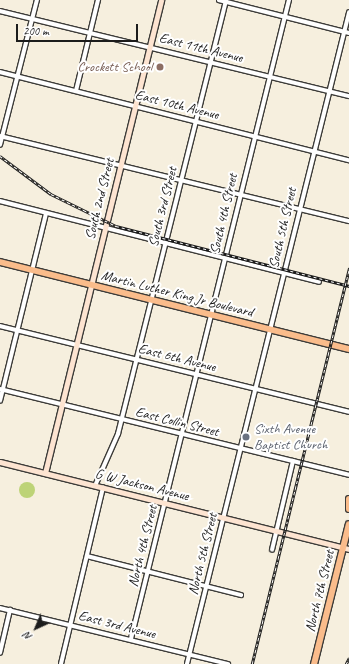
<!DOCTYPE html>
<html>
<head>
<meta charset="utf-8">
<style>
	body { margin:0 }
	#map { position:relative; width:349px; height:664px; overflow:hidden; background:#f6efde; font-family:Caveat,sans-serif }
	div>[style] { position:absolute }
	.green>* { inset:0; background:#bdd377 }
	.round { border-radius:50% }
	.roads { filter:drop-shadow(1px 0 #3d3c39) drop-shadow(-1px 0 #3d3c39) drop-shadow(0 1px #3d3c39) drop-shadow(0 -1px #3d3c39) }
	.street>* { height:3.5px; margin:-1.75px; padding:0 1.75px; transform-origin:1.75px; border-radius:1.75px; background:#fff }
	.secondary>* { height:5px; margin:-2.5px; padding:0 2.5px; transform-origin:2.5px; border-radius:2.5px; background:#fde4d1 }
	.primary>* { height:6px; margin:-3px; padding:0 3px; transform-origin:3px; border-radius:3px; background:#fabc8b }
	.rail>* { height:2.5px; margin-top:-1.25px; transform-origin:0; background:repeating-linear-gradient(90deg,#fff 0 3px,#1c1c1c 0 6px); box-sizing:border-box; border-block:1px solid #1c1c1c }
	.dots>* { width:11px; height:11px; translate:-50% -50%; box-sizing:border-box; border:2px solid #fff; border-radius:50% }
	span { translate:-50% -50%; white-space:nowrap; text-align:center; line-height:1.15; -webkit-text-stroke:4px #fff; paint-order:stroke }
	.street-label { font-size:14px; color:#1c1c1c }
	.education-label { font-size:14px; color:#785e54 }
	.right { translate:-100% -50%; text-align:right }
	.worship-label { font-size:14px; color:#5b616d }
	.left { translate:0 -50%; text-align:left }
	.north { position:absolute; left:16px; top:608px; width:40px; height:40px; -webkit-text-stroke:3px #fff; paint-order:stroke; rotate:224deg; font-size:11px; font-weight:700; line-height:16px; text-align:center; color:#1c1c1c }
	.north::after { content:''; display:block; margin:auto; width:14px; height:18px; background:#1c1c1c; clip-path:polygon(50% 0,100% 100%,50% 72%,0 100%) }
	.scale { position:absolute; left:16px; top:24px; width:122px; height:18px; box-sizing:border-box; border:2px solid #1c1c1c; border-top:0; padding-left:5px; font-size:12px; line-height:14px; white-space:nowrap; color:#1c1c1c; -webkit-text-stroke:3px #fff; paint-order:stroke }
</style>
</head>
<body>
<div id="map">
	<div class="green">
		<i class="round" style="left:19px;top:482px;width:16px;height:16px"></i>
	</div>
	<div class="roads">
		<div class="street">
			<i style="left:219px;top:0;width:134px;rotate:14.2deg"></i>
			<i style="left:0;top:11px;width:359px;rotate:13.7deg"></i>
			<i style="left:0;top:72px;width:360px;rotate:14.2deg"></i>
			<i style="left:76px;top:91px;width:94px;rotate:-76.4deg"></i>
			<i style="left:0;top:136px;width:359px;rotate:13.7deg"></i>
			<i style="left:0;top:145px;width:150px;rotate:-75.7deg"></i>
			<i style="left:0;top:201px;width:329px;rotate:14.2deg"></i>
			<i style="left:0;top:326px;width:359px;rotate:13.8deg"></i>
			<i style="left:0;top:389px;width:359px;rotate:13.8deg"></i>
			<i style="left:0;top:401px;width:193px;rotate:-76.2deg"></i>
			<i style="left:95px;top:486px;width:57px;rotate:-66.1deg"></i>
			<i style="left:118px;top:434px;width:447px;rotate:-76deg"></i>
			<i style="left:272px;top:550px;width:91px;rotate:-76.7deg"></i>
			<i style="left:87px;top:556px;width:159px;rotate:14.2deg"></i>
			<i style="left:0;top:608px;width:235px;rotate:13.8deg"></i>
			<i style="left:131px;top:639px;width:658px;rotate:-76.11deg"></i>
			<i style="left:0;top:653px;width:44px;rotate:-76.9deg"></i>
			<i style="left:61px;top:664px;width:181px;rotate:-76.6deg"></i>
			<i style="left:187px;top:664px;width:671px;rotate:-76.03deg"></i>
		</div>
		<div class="secondary">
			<i style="left:0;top:462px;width:360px;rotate:14deg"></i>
			<i style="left:45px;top:473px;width:487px;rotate:-76.2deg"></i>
		</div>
		<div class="primary">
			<i style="left:0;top:262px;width:360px;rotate:14deg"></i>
			<i style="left:349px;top:499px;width:10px;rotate:90deg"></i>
			<i style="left:314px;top:664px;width:144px;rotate:-76deg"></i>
		</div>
	</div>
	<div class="rail">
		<i style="left:0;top:156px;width:64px;rotate:36.7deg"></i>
		<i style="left:51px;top:194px;width:72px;rotate:26.2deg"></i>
		<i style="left:116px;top:226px;width:241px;rotate:14.4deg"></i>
		<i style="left:252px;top:664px;width:408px;rotate:-76.2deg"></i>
		<i style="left:346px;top:664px;width:7px;rotate:-63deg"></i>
	</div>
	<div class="dots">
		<i style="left:160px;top:67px;background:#8d6e63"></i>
		<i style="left:246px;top:437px;background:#6b7280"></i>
	</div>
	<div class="street-label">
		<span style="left:201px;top:48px;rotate:14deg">East 11th Avenue</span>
		<span style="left:177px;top:105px;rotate:14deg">East 10th Avenue</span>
		<span style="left:100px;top:199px;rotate:-76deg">South 2nd Street</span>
		<span style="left:163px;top:207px;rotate:-76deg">South 3rd Street</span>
		<span style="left:224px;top:214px;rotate:-77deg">South 4th Street</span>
		<span style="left:283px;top:228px;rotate:-77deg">South 5th Street</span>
		<span style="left:177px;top:294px;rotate:14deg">Martin Luther King Jr Boulevard</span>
		<span style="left:177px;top:358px;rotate:14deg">East 6th Avenue</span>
		<span style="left:177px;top:422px;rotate:14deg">East Collin Street</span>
		<span style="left:142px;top:485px;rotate:14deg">G W Jackson Avenue</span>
		<span style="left:143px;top:546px;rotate:-76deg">North 4th Street</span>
		<span style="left:203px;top:554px;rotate:-76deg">North 5th Street</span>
		<span style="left:320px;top:591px;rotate:-76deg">North 7th Street</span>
		<span style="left:117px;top:625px;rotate:14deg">East 3rd Avenue</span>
	</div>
	<div class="education-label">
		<span class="right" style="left:152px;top:67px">Crockett School</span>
	</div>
	<div class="worship-label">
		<span class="left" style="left:254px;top:437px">Sixth Avenue<br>Baptist Church</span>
	</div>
	<div class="north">N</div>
	<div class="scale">200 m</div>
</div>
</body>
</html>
